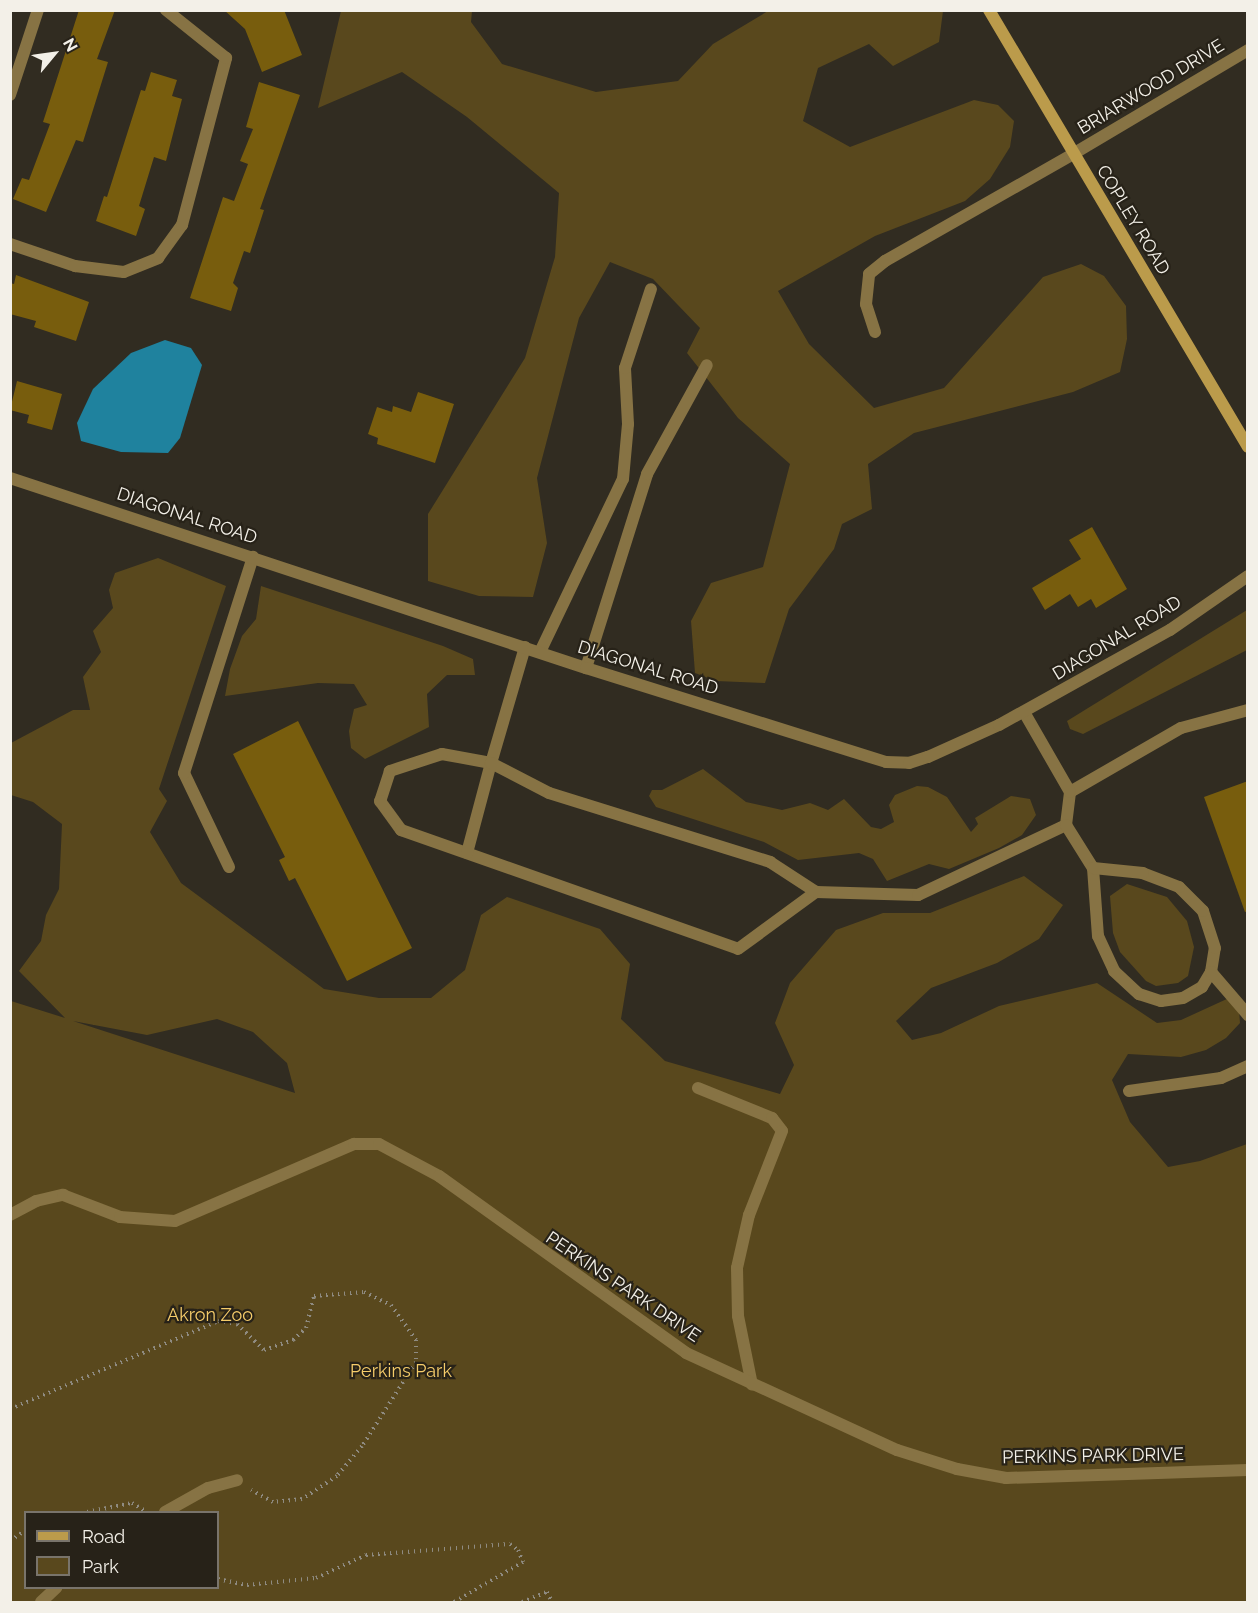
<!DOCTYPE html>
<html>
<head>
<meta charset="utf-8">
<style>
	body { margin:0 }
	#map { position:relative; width:1258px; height:1613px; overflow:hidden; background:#312c21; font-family:Raleway,sans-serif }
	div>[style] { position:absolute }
	.green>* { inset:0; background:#59481d }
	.water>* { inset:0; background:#1f829e }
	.building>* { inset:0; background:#785d0d }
	.path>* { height:4px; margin-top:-2px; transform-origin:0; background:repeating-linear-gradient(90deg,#8f8b81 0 1.5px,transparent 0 6px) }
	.service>* { height:12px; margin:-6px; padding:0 6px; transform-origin:6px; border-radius:6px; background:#877344 }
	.minor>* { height:12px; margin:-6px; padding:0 6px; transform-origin:6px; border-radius:6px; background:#877344 }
	.tertiary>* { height:12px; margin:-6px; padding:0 6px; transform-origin:6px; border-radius:6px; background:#877344 }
	.secondary>* { height:12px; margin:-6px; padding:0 6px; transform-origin:6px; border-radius:6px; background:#bb9b4b }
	span { translate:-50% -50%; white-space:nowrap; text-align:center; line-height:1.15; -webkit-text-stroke:4.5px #272218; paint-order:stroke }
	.street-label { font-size:18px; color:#f3f0e8 }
	.park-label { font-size:18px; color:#f5cc6a }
	.frame { position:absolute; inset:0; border:12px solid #f3f0e8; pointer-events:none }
	.legend { position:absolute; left:24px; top:1511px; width:195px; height:78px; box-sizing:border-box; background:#272218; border:2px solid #79746b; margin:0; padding:8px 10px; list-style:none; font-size:18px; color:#f3f0e8 }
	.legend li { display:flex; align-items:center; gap:12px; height:30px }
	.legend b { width:30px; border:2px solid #79746b }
	.north { position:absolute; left:24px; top:24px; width:60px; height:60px; -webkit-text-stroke:4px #272218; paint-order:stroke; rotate:61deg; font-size:16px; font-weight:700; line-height:24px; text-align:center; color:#f3f0e8 }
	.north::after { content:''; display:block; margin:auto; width:21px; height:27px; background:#f3f0e8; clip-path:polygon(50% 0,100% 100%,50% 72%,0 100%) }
</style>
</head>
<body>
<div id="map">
	<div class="green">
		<i style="clip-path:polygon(341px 11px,472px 11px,471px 22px,502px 64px,596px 92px,678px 81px,713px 44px,768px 11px,943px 11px,939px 42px,893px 66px,869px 44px,818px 68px,803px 121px,850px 147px,974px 100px,998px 105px,1014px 121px,1010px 147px,990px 179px,965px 201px,875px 236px,778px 291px,809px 344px,874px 408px,944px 388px,1043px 277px,1081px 264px,1104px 276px,1126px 306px,1127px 339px,1120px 372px,1073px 392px,914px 433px,868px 464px,872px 509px,842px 524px,834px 549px,789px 609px,765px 683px,716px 681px,695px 673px,691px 621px,711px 583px,763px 567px,790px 464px,738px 418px,687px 353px,700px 328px,653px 279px,610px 262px,579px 318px,537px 478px,547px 543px,533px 597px,479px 596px,428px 581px,428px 514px,525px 358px,555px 257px,559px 193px,467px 117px,402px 72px,318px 108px)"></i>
		<i style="clip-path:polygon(evenodd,158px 558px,226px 586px,159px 789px,167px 801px,150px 832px,181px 883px,324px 989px,379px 998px,431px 998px,465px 970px,481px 915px,507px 897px,600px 929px,630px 964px,621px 1019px,665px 1061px,780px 1094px,794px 1065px,775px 1023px,790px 983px,836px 930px,883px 913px,930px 913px,1024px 876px,1063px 905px,1039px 939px,997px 963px,931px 988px,896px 1021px,912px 1040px,941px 1033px,999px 1006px,1097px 983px,1157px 1023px,1181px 1020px,1229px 998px,1239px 1009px,1240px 1023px,1226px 1038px,1206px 1050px,1181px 1057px,1128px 1054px,1112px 1080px,1130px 1122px,1168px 1167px,1200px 1161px,1247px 1144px,1247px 1602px,11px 1602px,11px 1001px,65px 1018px,19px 971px,41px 941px,46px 915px,59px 889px,62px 824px,33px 802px,11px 795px,11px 743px,73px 710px,90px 710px,83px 677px,101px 652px,93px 631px,113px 608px,109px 590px,115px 573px,158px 558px,217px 1019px,253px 1032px,287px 1063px,295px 1093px,73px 1021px,147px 1035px,217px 1019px,158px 558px,26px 1512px,218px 1512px,218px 1588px,26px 1588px,26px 1512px)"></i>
		<i style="clip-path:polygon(261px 586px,443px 646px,473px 659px,475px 675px,447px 675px,427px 694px,429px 727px,365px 759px,351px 748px,349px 731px,354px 709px,367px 705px,354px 684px,318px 683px,225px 696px,230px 669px,242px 636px,256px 619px)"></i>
		<i style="clip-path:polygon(1247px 610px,1247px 650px,1083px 734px,1070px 729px,1067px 721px)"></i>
		<i style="clip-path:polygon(703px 769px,746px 802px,782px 810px,810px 803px,828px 810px,844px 799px,871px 827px,881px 829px,894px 822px,889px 805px,895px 795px,917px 786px,928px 787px,947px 797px,971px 832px,978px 824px,975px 818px,1011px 796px,1030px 799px,1036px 815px,1022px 835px,999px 848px,949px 869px,929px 864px,887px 881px,873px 859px,859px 853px,798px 860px,764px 842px,656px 807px,649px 796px,652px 790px,662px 790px)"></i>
		<i style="clip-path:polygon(1127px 884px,1167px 897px,1187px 921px,1194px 947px,1188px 976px,1178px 983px,1156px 986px,1146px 981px,1120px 952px,1113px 933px,1110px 896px)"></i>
	</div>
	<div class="water">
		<i style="clip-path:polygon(165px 340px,191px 348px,202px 365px,180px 438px,168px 453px,121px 452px,81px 441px,77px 423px,93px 389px,131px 353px)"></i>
	</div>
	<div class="building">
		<i style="clip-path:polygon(79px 10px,115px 10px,97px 59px,108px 62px,83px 142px,76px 140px,46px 212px,13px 199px,22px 178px,29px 180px,50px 124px,43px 122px)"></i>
		<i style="clip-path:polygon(224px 10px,284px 10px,302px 55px,262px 72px,245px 29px)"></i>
		<i style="clip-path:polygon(151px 72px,177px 80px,172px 96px,182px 99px,166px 161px,154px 157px,139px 206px,145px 209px,136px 236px,96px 221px,104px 196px,107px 197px,141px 90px,145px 91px)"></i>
		<i style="clip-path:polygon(259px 82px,300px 95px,260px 209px,264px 210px,250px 253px,244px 251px,233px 283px,238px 288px,231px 311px,190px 298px,223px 197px,234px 201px,248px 164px,240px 161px,253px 129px,246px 127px)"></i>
		<i style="clip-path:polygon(16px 275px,89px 302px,76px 341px,34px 327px,36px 321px,10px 314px,10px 283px,14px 284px)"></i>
		<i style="clip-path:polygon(17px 381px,62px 394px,52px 430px,27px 423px,29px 415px,10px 410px)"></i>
		<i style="clip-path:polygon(418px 392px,454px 404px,435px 463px,377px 444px,378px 438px,368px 434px,377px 407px,392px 412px,393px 406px,411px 412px)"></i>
		<i style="clip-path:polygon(1092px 527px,1127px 589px,1096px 608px,1091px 599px,1078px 607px,1070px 594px,1045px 610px,1032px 588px,1081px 559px,1069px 540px)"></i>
		<i style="clip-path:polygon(298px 721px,412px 948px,347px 981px,295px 878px,289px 881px,279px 860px,285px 857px,233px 754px)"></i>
		<i style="clip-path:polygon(1248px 781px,1248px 911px,1245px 912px,1204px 797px)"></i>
	</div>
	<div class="path">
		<i style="left:10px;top:1409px;width:226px;rotate:-22.9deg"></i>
		<i style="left:218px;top:1321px;width:19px;rotate:9deg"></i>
		<i style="left:237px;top:1324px;width:37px;rotate:44deg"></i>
		<i style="left:264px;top:1350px;width:31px;rotate:-19deg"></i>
		<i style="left:293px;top:1340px;width:18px;rotate:-43deg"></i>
		<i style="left:306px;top:1328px;width:33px;rotate:-76deg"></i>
		<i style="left:314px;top:1296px;width:50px;rotate:-4.6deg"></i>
		<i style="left:364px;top:1292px;width:30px;rotate:26deg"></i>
		<i style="left:391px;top:1305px;width:43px;rotate:54.5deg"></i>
		<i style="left:416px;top:1340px;width:22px;rotate:90deg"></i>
		<i style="left:416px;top:1362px;width:100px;rotate:122.7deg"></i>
		<i style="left:362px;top:1446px;width:39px;rotate:130deg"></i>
		<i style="left:337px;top:1476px;width:42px;rotate:146.7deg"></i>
		<i style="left:302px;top:1499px;width:29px;rotate:174deg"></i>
		<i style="left:273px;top:1502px;width:25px;rotate:-151deg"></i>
		<i style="left:87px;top:1512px;width:46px;rotate:-11.3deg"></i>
		<i style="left:132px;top:1503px;width:17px;rotate:31deg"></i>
		<i style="left:10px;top:1541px;width:19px;rotate:-35deg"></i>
		<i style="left:218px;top:1579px;width:30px;rotate:12deg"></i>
		<i style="left:247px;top:1585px;width:69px;rotate:-5.8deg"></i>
		<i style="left:316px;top:1578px;width:55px;rotate:-24.7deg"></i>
		<i style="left:366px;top:1555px;width:144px;rotate:-4.4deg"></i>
		<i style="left:510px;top:1544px;width:10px;rotate:37deg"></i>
		<i style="left:518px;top:1550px;width:13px;rotate:67deg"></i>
		<i style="left:523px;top:1562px;width:80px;rotate:149.9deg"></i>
		<i style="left:522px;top:1602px;width:27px;rotate:-22deg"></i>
		<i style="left:547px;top:1592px;width:11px;rotate:63deg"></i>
	</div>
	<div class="service">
		<i style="left:875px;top:332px;width:29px;rotate:-108deg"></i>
		<i style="left:866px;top:304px;width:30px;rotate:-84deg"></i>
		<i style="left:869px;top:274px;width:21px;rotate:-39deg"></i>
		<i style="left:885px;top:261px;width:216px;rotate:-29.6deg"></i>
		<i style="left:525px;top:647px;width:121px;rotate:106.3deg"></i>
		<i style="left:491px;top:763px;width:50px;rotate:-169.6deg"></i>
		<i style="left:442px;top:754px;width:55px;rotate:161.9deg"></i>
		<i style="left:390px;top:771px;width:32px;rotate:108deg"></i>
		<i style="left:380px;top:801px;width:36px;rotate:54deg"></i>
		<i style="left:401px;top:830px;width:357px;rotate:19.4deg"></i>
		<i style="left:738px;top:949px;width:97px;rotate:-36.2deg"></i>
		<i style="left:816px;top:892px;width:102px;rotate:1.7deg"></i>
		<i style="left:918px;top:895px;width:164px;rotate:-25.3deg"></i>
		<i style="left:1066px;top:825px;width:33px;rotate:-83deg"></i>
		<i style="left:1070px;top:792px;width:128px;rotate:-30deg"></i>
		<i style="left:1181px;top:728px;width:69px;rotate:-15deg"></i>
		<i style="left:540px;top:652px;width:192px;rotate:-64.4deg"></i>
		<i style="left:623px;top:479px;width:55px;rotate:-84.8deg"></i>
		<i style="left:628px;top:424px;width:56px;rotate:-93.1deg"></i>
		<i style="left:625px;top:368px;width:83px;rotate:-71.8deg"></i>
		<i style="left:586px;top:668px;width:203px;rotate:-72.5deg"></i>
		<i style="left:647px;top:474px;width:124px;rotate:-61.2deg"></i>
		<i style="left:1024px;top:712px;width:92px;rotate:60.1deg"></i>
		<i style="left:1066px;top:825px;width:51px;rotate:57.9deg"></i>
		<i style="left:1093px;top:868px;width:68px;rotate:85.8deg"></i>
		<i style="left:1098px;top:936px;width:38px;rotate:65deg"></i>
		<i style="left:1114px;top:971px;width:34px;rotate:43deg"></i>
		<i style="left:1139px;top:994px;width:23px;rotate:18deg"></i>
		<i style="left:1161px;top:1001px;width:22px;rotate:-8deg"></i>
		<i style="left:1183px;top:998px;width:22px;rotate:-30deg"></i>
		<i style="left:1202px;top:987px;width:17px;rotate:-59deg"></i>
		<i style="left:1211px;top:972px;width:24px;rotate:-81deg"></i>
		<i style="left:1215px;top:948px;width:39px;rotate:-108deg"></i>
		<i style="left:1203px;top:911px;width:34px;rotate:-135deg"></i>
		<i style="left:1179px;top:887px;width:39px;rotate:-159deg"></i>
		<i style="left:1143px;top:873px;width:50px;rotate:-174.3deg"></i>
		<i style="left:467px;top:853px;width:93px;rotate:-75.1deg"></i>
		<i style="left:491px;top:763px;width:65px;rotate:27.3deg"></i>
		<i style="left:549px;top:793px;width:232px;rotate:17.3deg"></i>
		<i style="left:770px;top:862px;width:55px;rotate:33.1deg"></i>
		<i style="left:229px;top:867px;width:104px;rotate:-115.6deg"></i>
		<i style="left:184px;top:773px;width:227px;rotate:-72.3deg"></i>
		<i style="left:1211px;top:972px;width:57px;rotate:49.3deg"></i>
		<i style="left:698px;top:1088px;width:80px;rotate:22.1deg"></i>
		<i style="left:772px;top:1118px;width:16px;rotate:52deg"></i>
		<i style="left:782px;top:1131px;width:90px;rotate:111.4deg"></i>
		<i style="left:749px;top:1215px;width:54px;rotate:102.8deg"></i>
		<i style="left:737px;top:1268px;width:48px;rotate:88.8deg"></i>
		<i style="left:738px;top:1316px;width:70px;rotate:78.5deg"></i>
		<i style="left:1129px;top:1091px;width:93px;rotate:-8deg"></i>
		<i style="left:1221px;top:1078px;width:30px;rotate:-24deg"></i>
		<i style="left:10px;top:1215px;width:30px;rotate:-28deg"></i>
		<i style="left:36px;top:1201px;width:28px;rotate:-13deg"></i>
		<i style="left:63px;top:1195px;width:61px;rotate:21.1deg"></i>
		<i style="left:120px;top:1217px;width:55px;rotate:4.2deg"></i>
		<i style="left:175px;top:1221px;width:195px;rotate:-23.3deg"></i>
		<i style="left:354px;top:1144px;width:25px"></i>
		<i style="left:379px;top:1144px;width:68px;rotate:28.1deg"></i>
		<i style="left:439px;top:1176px;width:304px;rotate:35.6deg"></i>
		<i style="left:686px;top:1353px;width:232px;rotate:24.7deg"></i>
		<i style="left:897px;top:1450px;width:63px;rotate:17.6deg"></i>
		<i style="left:957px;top:1469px;width:50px;rotate:10.4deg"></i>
		<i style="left:1006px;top:1478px;width:242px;rotate:-1.9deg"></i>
		<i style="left:165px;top:1512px;width:49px;rotate:-29.2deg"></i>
		<i style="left:208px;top:1488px;width:30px;rotate:-15deg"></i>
		<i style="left:41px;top:1602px;width:21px;rotate:-43deg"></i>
	</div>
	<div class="minor">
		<i style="left:10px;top:95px;width:89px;rotate:-71.8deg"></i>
		<i style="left:1073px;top:154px;width:204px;rotate:-30.7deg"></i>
		<i style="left:10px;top:244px;width:69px;rotate:18.7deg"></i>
		<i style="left:75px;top:266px;width:49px;rotate:7deg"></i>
		<i style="left:124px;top:272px;width:37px;rotate:-22deg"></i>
		<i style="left:158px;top:258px;width:41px;rotate:-54deg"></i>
		<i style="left:182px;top:225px;width:173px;rotate:-75.2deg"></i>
		<i style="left:226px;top:58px;width:77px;rotate:-141.3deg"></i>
	</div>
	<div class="tertiary">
		<i style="left:10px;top:478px;width:607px;rotate:18.26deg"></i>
		<i style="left:586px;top:668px;width:314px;rotate:17.4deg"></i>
		<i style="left:886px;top:762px;width:23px;rotate:2deg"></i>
		<i style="left:909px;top:763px;width:20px;rotate:-18deg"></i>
		<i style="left:928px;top:757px;width:78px;rotate:-24.3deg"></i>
		<i style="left:999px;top:725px;width:196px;rotate:-29.1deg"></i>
		<i style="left:1170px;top:630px;width:95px;rotate:-34.7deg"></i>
	</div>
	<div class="secondary">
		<i style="left:989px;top:10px;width:508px;rotate:59.35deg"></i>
	</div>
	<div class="street-label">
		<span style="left:1151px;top:87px;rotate:-31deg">BRIARWOOD DRIVE</span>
		<span style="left:1133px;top:220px;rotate:59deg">COPLEY ROAD</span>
		<span style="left:187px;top:516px;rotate:18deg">DIAGONAL ROAD</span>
		<span style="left:1117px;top:638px;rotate:-31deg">DIAGONAL ROAD</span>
		<span style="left:648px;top:668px;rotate:17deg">DIAGONAL ROAD</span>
		<span style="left:623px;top:1287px;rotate:34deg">PERKINS PARK DRIVE</span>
		<span style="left:1093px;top:1456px;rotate:-1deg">PERKINS PARK DRIVE</span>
	</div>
	<div class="park-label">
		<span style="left:210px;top:1315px">Akron Zoo</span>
		<span style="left:401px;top:1371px">Perkins Park</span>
	</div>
	<div class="frame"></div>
	<ul class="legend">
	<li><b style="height:8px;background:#bb9b4b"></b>Road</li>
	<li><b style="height:16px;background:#59481d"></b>Park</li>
	</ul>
	<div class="north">N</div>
</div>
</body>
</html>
